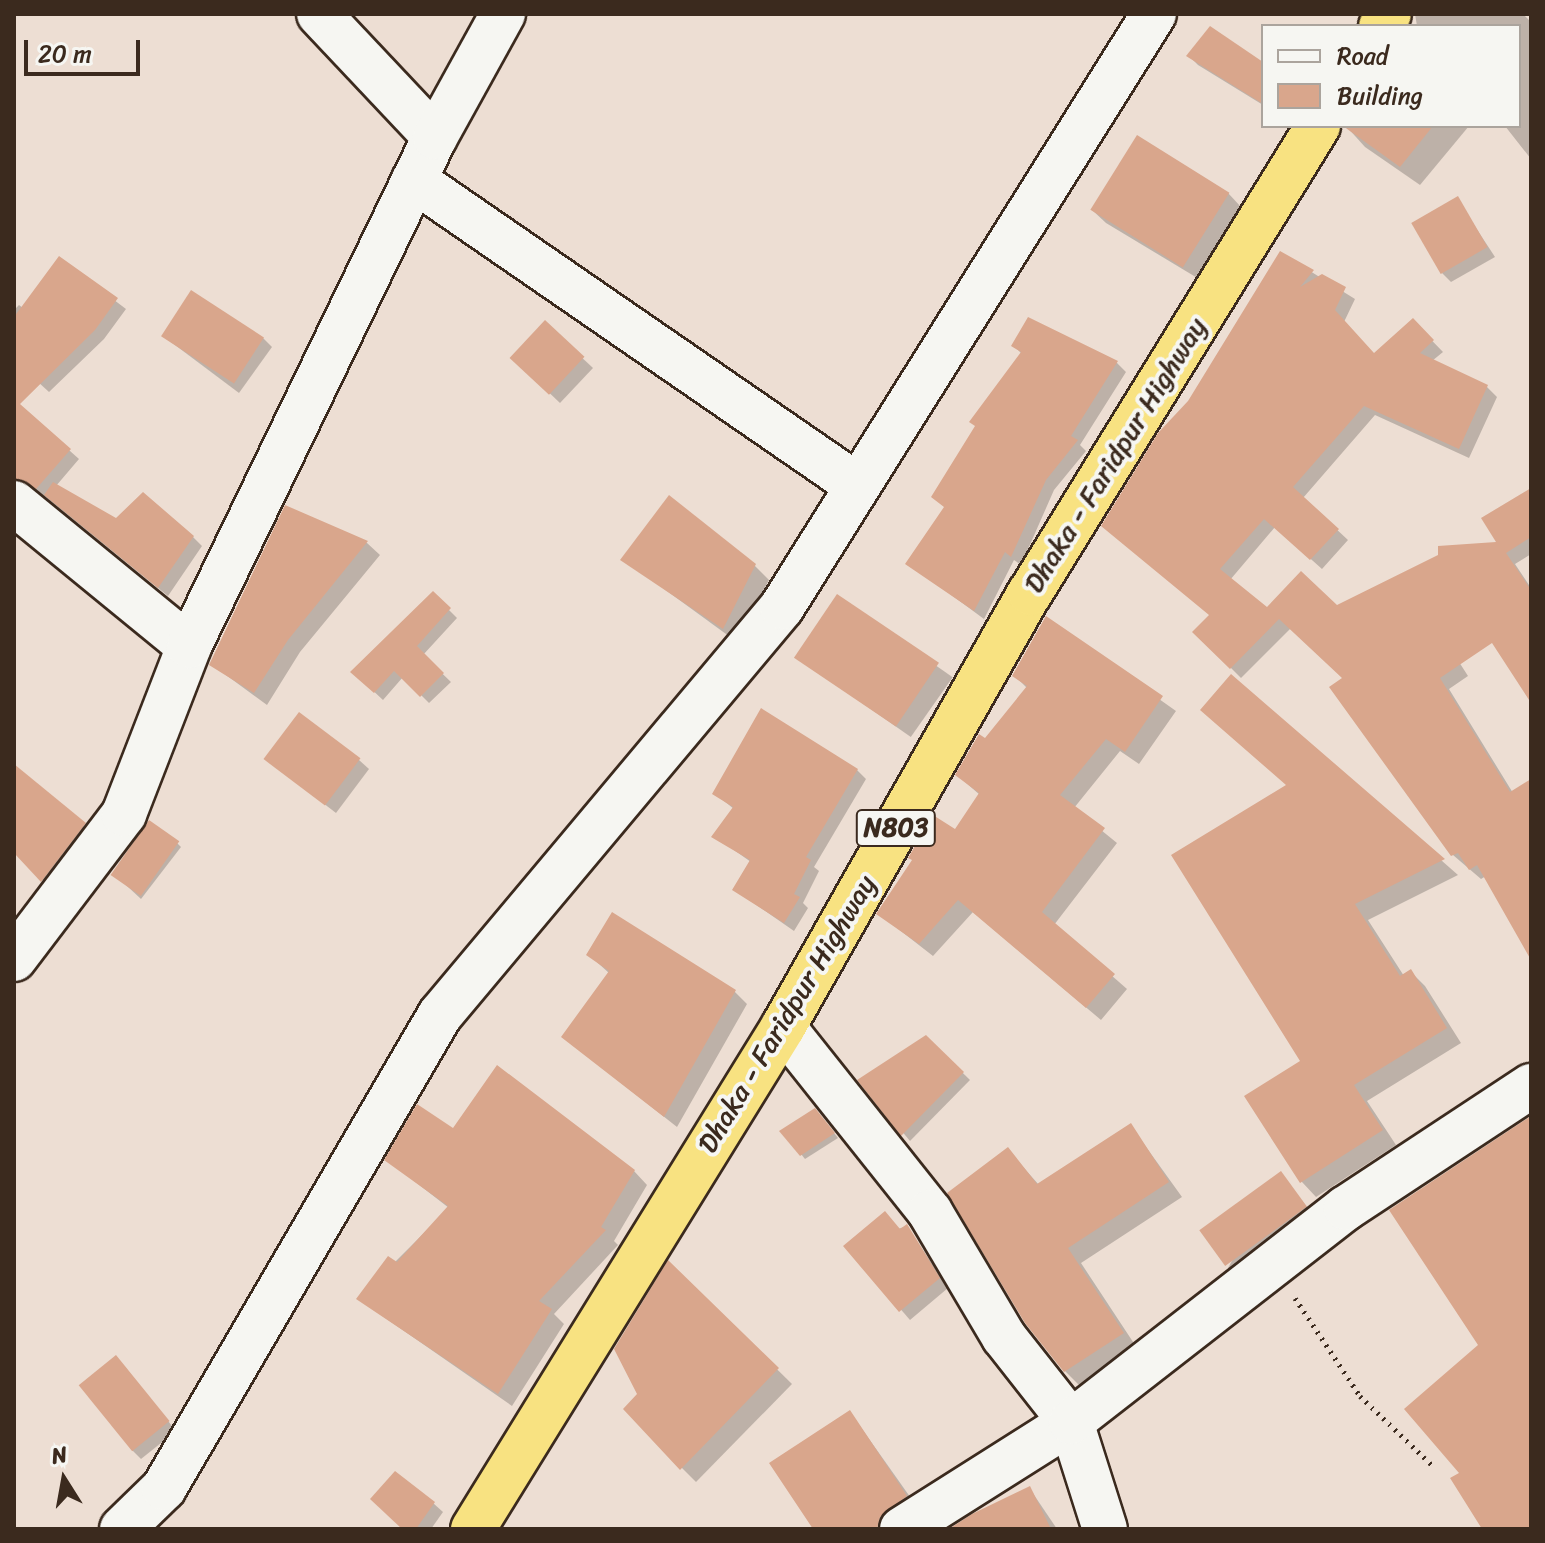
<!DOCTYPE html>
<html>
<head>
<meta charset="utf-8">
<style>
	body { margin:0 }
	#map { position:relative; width:1545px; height:1543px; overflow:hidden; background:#edded3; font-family:Sriracha,sans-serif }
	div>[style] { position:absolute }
	.shadow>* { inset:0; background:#0003; transform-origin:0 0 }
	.building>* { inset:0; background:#d9a68c; transform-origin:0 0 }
	.path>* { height:5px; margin-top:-2.5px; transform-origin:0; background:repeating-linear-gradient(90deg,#3b2a1e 0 2px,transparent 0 8px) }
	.roads { filter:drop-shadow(2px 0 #3b2a1e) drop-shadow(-2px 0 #3b2a1e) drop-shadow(0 2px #3b2a1e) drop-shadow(0 -2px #3b2a1e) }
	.minor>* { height:44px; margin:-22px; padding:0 22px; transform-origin:22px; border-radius:22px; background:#f6f6f2 }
	.trunk>* { height:44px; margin:-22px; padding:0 22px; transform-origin:22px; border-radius:22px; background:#f8e281 }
	span { translate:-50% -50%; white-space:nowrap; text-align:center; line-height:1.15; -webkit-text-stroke:8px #f6f6f2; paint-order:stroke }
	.shield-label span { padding:2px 6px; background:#f6f6f2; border:2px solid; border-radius:6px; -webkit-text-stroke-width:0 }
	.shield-label { font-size:26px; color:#3b2a1e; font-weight:700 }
	.street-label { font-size:28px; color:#3b2a1e }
	.frame { position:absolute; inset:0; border:16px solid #3b2a1e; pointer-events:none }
	.legend { position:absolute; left:1261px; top:24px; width:260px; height:104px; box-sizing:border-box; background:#f6f6f2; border:2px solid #aba49d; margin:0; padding:10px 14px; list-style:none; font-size:24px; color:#3b2a1e }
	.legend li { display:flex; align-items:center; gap:16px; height:40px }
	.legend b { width:40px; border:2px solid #aba49d }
	.north { position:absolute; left:24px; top:1439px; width:80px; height:80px; -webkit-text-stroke:6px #f6f6f2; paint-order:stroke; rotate:349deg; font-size:22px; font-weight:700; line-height:32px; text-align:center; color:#3b2a1e }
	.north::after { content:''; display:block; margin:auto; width:28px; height:36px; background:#3b2a1e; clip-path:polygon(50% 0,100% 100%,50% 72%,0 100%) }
	.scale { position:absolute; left:24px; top:40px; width:116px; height:36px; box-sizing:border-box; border:4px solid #3b2a1e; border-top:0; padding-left:10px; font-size:24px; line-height:28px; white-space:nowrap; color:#3b2a1e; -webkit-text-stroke:6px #f6f6f2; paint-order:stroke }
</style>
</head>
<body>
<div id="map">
	<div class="shadow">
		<i style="clip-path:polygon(1415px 14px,1523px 14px,1531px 22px,1531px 159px,1505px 126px,1519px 126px,1519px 26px,1417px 26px)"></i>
		<i style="clip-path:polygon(1189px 56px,1263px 64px,1263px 105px,1198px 65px)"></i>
		<i style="clip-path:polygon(1346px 126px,1469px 126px,1420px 185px,1365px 147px)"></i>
		<i style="clip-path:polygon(1228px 193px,1242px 208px,1199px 279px,1106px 223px,1091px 209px)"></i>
		<i style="clip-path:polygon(1457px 199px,1495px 257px,1451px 282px,1442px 273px)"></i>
		<i style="clip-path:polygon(1281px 253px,1355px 299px,1344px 322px,1375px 355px,1413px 321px,1443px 352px,1432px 361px,1487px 387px,1497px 397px,1469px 458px,1375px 415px,1303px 498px,1348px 540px,1322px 569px,1275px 527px,1230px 580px,1267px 609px,1336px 607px,1500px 544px,1531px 490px,1531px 554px,1515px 564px,1531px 588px,1531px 672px,1480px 597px,1436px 626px,1468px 676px,1449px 689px,1513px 793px,1531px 781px,1531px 949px,1486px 876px,1481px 879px,1453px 855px,1344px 679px,1291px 628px,1241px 678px,1195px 632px,1211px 616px,1190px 402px)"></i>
		<i style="clip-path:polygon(60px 259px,126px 309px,104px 339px,49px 392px,14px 360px,14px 310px,19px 305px,23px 308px)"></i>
		<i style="clip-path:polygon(545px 323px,593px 368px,560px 403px,522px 367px)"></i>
		<i style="clip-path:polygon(163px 336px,263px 338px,272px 347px,239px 393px)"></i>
		<i style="clip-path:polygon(1014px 346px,1117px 363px,1126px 372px,1080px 445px,1086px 451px,1054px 490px,1021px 565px,1014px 560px,984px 619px,908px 563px,946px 508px,1022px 354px)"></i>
		<i style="clip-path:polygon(14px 401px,79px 459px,56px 486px,116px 521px,193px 537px,202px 546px,168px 596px,46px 497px,30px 487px,14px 490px)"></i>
		<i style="clip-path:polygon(286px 508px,367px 543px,380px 555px,300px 652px,267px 705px,211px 664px)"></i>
		<i style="clip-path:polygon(623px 559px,755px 566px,769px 580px,737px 642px)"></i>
		<i style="clip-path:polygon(433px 594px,457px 618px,423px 655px,451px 682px,429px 703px,403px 677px,383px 700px,353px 672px)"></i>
		<i style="left:838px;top:597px;width:140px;height:73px;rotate:35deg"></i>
		<i style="clip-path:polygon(1046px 619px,1176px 711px,1139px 764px,1120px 751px,1074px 808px,1117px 843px,1054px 925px,1127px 989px,1101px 1020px,973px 912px,933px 956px,879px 914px,955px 831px,980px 795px,957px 775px,1028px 689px,1014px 675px)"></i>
		<i style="clip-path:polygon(1232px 676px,1458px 875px,1368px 920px,1404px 976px,1411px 972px,1425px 986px,1461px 1043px,1367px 1101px,1396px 1145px,1316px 1197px,1302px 1182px,1303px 1062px,1288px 786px)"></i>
		<i style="clip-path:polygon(266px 759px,359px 760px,369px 769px,336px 813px)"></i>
		<i style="clip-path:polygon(14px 766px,98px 839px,56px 894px,14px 850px)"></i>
		<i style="clip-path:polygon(857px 770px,866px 779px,814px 867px,819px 871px,803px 903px,808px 908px,794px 931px,735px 890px,751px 862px,714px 836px,734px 809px,714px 793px)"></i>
		<i style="clip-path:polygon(177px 843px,181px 847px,141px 899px,113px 873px)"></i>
		<i style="clip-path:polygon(589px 955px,734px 991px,747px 1004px,677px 1127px,563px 1037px,609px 973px)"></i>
		<i style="clip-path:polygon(926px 1037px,970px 1080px,910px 1141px,860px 1081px)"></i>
		<i style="clip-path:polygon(819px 1114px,838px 1138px,805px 1159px,801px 1154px)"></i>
		<i style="clip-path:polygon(1131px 1126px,1182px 1197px,1081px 1263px,1137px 1348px,1079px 1385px,1065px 1371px,1008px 1150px,1039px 1185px)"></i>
		<i style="clip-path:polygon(453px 1130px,634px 1171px,647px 1185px,614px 1241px,618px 1245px,554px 1314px,564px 1324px,512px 1406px,358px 1299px,449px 1208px,387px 1160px)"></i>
		<i style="clip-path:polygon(1280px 1174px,1315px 1217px,1238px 1277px,1228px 1268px)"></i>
		<i style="clip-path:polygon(907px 1226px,948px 1288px,910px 1320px,846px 1246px)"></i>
		<i style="clip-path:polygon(669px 1263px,792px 1384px,696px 1482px,682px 1468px,639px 1394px)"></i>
		<i style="clip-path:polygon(125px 1367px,176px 1431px,141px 1459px,132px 1450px)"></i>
		<i style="clip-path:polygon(850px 1412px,920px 1511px,898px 1529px,815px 1529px)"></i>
		<i style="clip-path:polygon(1030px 1489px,1057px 1529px,957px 1529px)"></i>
		<i style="clip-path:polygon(433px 1503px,443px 1512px,431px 1529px,405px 1529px)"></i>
	</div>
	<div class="building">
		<i style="clip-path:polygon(1210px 26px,1263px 62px,1263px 104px,1186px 56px)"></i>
		<i style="clip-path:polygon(1343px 126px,1433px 126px,1400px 167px)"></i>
		<i style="left:1137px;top:135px;width:109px;height:88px;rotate:32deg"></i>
		<i style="left:1458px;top:196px;width:59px;height:54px;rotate:60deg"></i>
		<i style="clip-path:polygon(1280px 251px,1314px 270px,1300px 287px,1322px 274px,1346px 287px,1335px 310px,1374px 353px,1413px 318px,1434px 340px,1420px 353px,1488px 385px,1459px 449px,1364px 406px,1293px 487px,1339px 529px,1310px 560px,1264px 519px,1220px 569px,1267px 607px,1301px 571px,1337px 605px,1438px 555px,1438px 546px,1496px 542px,1481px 518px,1531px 488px,1531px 537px,1506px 553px,1531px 590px,1531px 703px,1492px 643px,1440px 678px,1510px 792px,1531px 779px,1531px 960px,1477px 865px,1469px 870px,1458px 853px,1451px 856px,1329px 687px,1342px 678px,1279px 619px,1230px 669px,1192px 632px,1209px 615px,1101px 526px,1158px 433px,1188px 401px)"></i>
		<i style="clip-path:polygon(59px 256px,118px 298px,95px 330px,20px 404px,71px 449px,36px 489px,14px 479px,14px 317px)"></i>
		<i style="left:191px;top:290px;width:87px;height:55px;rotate:33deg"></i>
		<i style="clip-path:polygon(1028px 317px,1118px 361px,1071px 436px,1078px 440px,1046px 480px,1011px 557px,1005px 552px,974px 611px,905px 564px,944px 507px,931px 497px,975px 426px,969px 422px,1021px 352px,1011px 346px)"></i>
		<i style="left:545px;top:320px;width:54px;height:52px;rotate:43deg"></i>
		<i style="clip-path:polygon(53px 482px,116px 518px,143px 492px,194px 536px,158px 588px,44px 495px)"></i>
		<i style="clip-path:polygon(669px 495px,756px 564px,723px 629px,620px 560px)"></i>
		<i style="clip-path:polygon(285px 505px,368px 541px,288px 640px,254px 693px,209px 665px)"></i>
		<i style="clip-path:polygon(433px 591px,451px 608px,417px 646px,444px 673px,420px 697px,394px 671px,374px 693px,350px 672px)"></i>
		<i style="left:837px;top:594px;width:123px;height:77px;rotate:34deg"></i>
		<i style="clip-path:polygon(1046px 616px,1163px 696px,1125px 752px,1106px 739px,1060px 795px,1105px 828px,1042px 912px,1115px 974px,1086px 1008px,958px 900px,919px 944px,876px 914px,912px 860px,908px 858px,933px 815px,955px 829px,979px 793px,955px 775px,979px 734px,985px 738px,1027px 686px,1012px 676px)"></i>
		<i style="clip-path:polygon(1231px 674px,1445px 859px,1355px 904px,1400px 976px,1411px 969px,1447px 1028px,1354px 1085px,1383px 1130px,1300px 1183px,1244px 1096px,1300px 1061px,1171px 855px,1286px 785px,1200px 710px)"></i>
		<i style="clip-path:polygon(761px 708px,858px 769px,806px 857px,811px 860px,794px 894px,800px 897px,784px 923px,732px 890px,750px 860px,711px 837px,733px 807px,712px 794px)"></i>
		<i style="left:299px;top:712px;width:77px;height:59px;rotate:37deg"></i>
		<i style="clip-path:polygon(14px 764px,86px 823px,41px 882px,14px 853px)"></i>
		<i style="left:149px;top:820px;width:37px;height:67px;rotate:35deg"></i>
		<i style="clip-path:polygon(612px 912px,736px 990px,664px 1117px,561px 1037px,609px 971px,586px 955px)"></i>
		<i style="clip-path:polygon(926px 1035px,964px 1072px,901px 1136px,857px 1080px)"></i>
		<i style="clip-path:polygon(497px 1065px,635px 1170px,601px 1227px,606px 1230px,539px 1301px,552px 1309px,498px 1394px,356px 1299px,388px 1256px,397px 1262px,448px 1206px,384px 1160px,417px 1104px,453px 1128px)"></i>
		<i style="clip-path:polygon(815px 1108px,835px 1133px,800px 1156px,779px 1131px)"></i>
		<i style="clip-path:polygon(1531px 1116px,1531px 1529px,1482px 1529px,1450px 1478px,1459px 1473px,1404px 1409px,1478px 1345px,1389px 1210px)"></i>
		<i style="clip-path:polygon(1131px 1123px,1169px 1182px,1068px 1248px,1124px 1333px,1064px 1372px,1025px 1323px,947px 1193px,1008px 1147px,1037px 1184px)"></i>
		<i style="left:1281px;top:1171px;width:44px;height:101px;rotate:54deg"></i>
		<i style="clip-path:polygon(885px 1211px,900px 1229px,907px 1224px,940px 1278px,899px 1312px,843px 1246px)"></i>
		<i style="clip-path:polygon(668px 1260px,779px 1368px,680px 1470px,623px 1409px,637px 1394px,614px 1349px)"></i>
		<i style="left:116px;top:1355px;width:85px;height:48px;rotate:51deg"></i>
		<i style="clip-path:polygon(850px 1410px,907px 1496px,880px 1517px,877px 1529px,813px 1529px,769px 1463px)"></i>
		<i style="clip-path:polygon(395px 1471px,435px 1502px,416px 1529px,402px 1529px,370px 1499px)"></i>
		<i style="clip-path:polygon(1030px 1486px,1051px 1529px,949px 1529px,972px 1514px)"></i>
	</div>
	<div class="path">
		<i style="left:1295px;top:1298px;width:118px;rotate:56.4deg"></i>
		<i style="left:1360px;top:1396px;width:103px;rotate:43.8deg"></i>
	</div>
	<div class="roads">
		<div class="minor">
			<i style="left:319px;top:14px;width:169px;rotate:46.7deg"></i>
			<i style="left:414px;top:180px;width:539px;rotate:34.57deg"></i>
			<i style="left:14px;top:503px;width:226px;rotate:39.3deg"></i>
			<i style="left:14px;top:959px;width:182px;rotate:-52.8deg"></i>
			<i style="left:124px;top:814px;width:180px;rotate:-68.8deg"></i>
			<i style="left:189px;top:646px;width:565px;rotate:-64.21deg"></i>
			<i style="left:435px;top:137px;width:141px;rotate:-61.1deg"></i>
			<i style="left:783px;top:1027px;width:236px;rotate:51.5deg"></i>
			<i style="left:930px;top:1212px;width:145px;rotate:59.4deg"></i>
			<i style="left:1004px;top:1337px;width:108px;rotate:51.8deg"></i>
			<i style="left:1071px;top:1422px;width:112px;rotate:72.4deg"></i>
			<i style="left:122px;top:1529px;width:59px;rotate:-44.3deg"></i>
			<i style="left:164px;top:1488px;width:548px;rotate:-59.74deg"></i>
			<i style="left:440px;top:1015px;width:532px;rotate:-50.03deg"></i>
			<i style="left:782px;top:607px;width:700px;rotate:-57.9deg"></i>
			<i style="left:902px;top:1529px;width:200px;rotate:-32.3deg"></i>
			<i style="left:1071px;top:1422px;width:348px;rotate:-37.9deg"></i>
			<i style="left:1346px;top:1208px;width:222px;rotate:-33.4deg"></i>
		</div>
		<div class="trunk">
			<i style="left:1381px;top:26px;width:14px;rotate:-56deg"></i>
			<i style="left:473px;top:1529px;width:590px;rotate:-58.3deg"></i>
			<i style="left:783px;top:1027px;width:499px;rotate:-60.4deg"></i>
			<i style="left:1030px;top:593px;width:549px;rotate:-58.34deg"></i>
		</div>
	</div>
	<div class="shield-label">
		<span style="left:896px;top:828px">N803</span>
	</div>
	<div class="street-label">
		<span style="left:1115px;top:455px;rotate:-58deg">Dhaka - Faridpur Highway</span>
		<span style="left:787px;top:1014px;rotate:-59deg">Dhaka - Faridpur Highway</span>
	</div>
	<div class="frame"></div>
	<ul class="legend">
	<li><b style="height:10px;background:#f6f6f2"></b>Road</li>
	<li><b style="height:22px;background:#d9a68c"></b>Building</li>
	</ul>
	<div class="north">N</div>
	<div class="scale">20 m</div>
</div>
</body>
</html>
